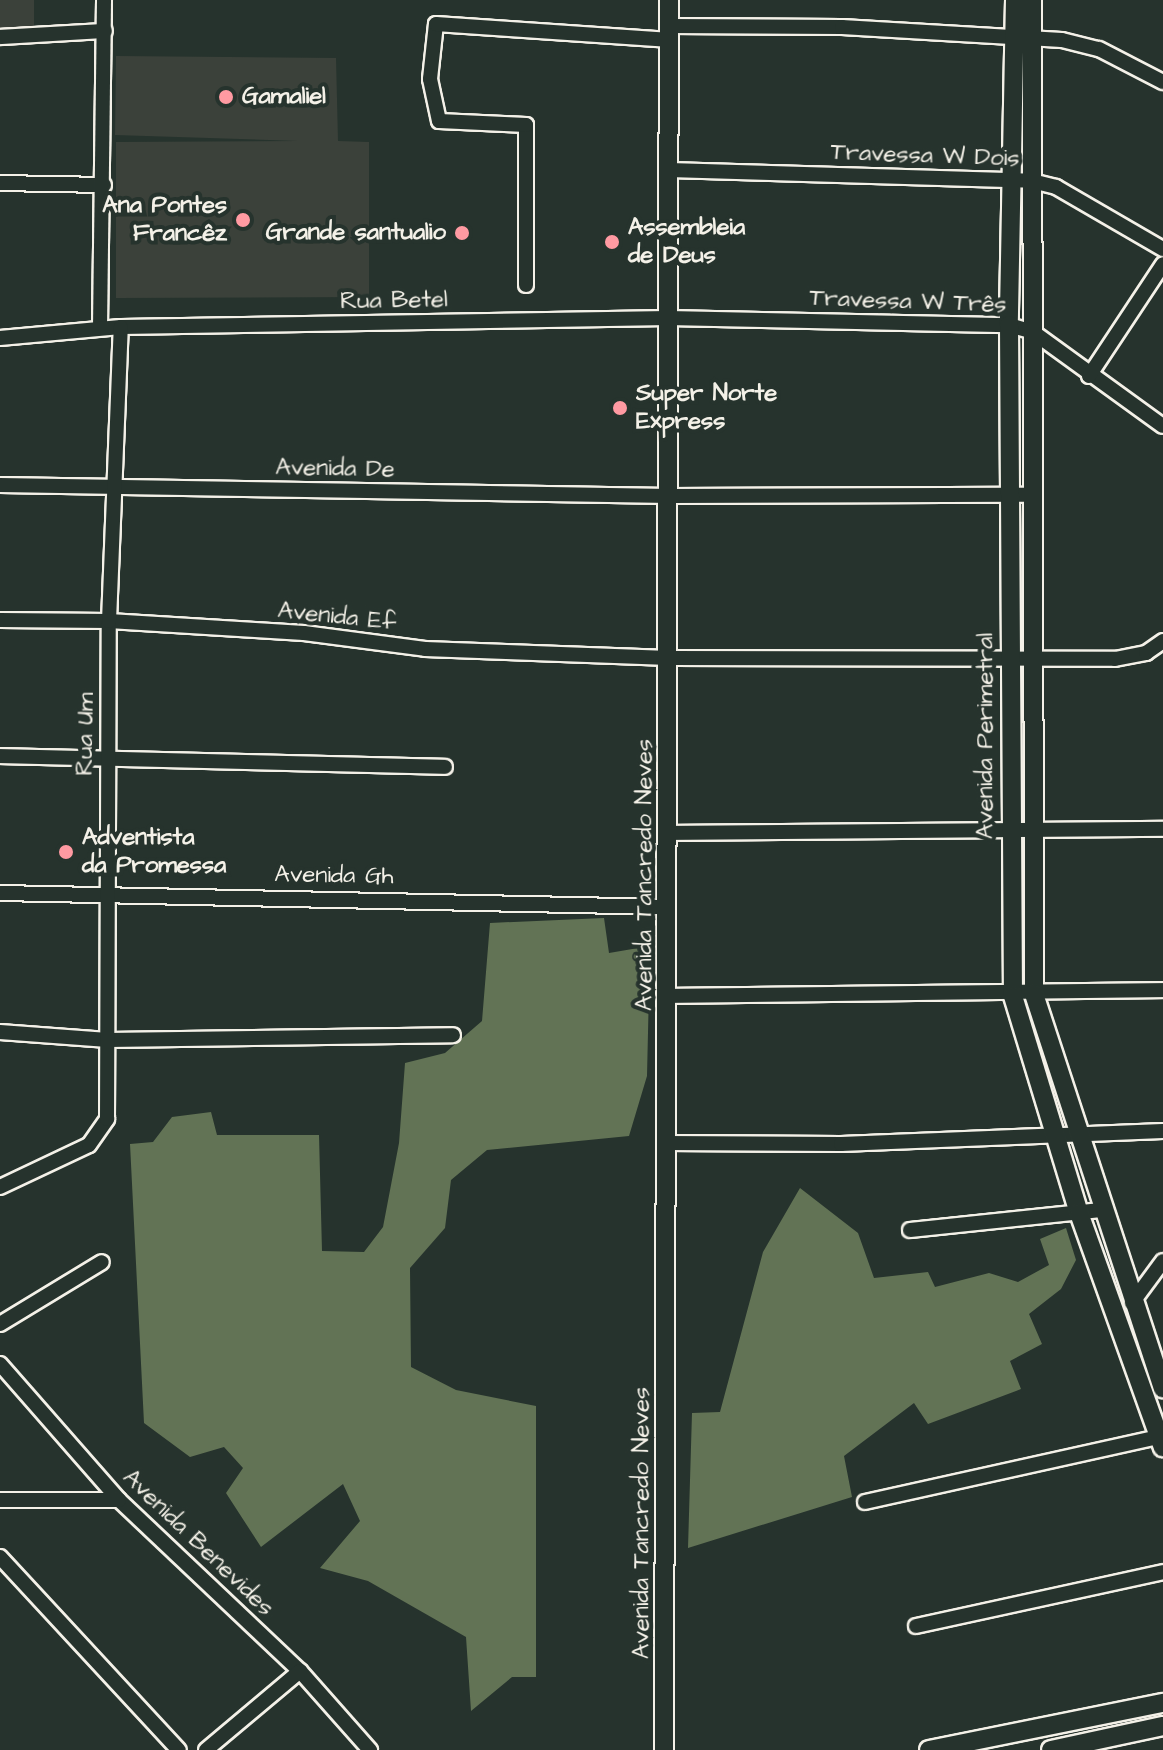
<!DOCTYPE html>
<html>
<head>
<meta charset="utf-8">
<style>
	body { margin:0 }
	#map { position:relative; width:1163px; height:1750px; overflow:hidden; background:#26332d; font-family:"Architects Daughter",sans-serif }
	div>[style] { position:absolute }
	.built>* { inset:0; background:#3b413a; transform-origin:0 0 }
	.green>* { inset:0; background:#627355 }
	.roads { filter:drop-shadow(2px 0 #f4f1e8) drop-shadow(-2px 0 #f4f1e8) drop-shadow(0 2px #f4f1e8) drop-shadow(0 -2px #f4f1e8) }
	.minor>* { height:14px; margin:-7px; padding:0 7px; transform-origin:7px; border-radius:7px; background:#26332d }
	.tertiary>* { height:18px; margin:-9px; padding:0 9px; transform-origin:9px; border-radius:9px; background:#26332d }
	.dots>* { width:22px; height:22px; translate:-50% -50%; box-sizing:border-box; border:4px solid #26332d; border-radius:50% }
	span { translate:-50% -50%; white-space:nowrap; text-align:center; line-height:1.15; -webkit-text-stroke:8px #26332d; paint-order:stroke }
	.poi-label { font-size:24px; color:#f4f1e8; font-weight:700 }
	.left { translate:0 -50%; text-align:left }
	.right { translate:-100% -50%; text-align:right }
	.street-label { font-size:24px; color:#f4f1e8 }
</style>
</head>
<body>
<div id="map">
	<div class="built">
		<i style="left:0;top:0;width:34px;height:37px"></i>
		<i style="clip-path:polygon(116px 56px,336px 58px,338px 141px,369px 142px,369px 297px,116px 298px,116px 142px,298px 141px,115px 135px)"></i>
	</div>
	<div class="green">
		<i style="clip-path:polygon(604px 918px,609px 953px,650px 946px,647px 1076px,629px 1136px,487px 1150px,451px 1180px,445px 1228px,410px 1268px,411px 1367px,456px 1390px,536px 1406px,536px 1677px,512px 1677px,471px 1711px,466px 1637px,368px 1581px,320px 1568px,360px 1521px,343px 1484px,261px 1547px,226px 1493px,243px 1468px,224px 1447px,190px 1457px,144px 1423px,130px 1144px,153px 1142px,172px 1117px,211px 1112px,217px 1135px,319px 1135px,322px 1251px,364px 1252px,383px 1227px,399px 1143px,405px 1063px,445px 1053px,482px 1021px,490px 923px)"></i>
		<i style="clip-path:polygon(800px 1188px,858px 1233px,874px 1278px,928px 1272px,935px 1287px,989px 1273px,1018px 1282px,1049px 1265px,1040px 1239px,1066px 1228px,1076px 1260px,1061px 1289px,1029px 1314px,1042px 1344px,1010px 1361px,1021px 1389px,928px 1424px,914px 1403px,844px 1456px,852px 1497px,688px 1548px,692px 1413px,720px 1412px,763px 1252px)"></i>
	</div>
	<div class="roads">
		<div class="minor">
			<i style="left:671px;top:26px;width:171px;rotate:0.3deg"></i>
			<i style="left:842px;top:27px;width:220px;rotate:3.4deg"></i>
			<i style="left:1062px;top:40px;width:38px;rotate:14deg"></i>
			<i style="left:1099px;top:49px;width:72px;rotate:27.3deg"></i>
			<i style="left:0;top:37px;width:105px;rotate:-3.3deg"></i>
			<i style="left:669px;top:170px;width:363px;rotate:1.7deg"></i>
			<i style="left:1032px;top:181px;width:25px;rotate:14deg"></i>
			<i style="left:1056px;top:187px;width:124px;rotate:30.1deg"></i>
			<i style="left:0;top:183px;width:104px;rotate:1.1deg"></i>
			<i style="left:526px;top:285px;width:160px;rotate:-90deg"></i>
			<i style="left:526px;top:125px;width:87px;rotate:-177.4deg"></i>
			<i style="left:439px;top:121px;width:43px;rotate:-102.1deg"></i>
			<i style="left:430px;top:79px;width:55px;rotate:-83.8deg"></i>
			<i style="left:436px;top:24px;width:235px;rotate:3.9deg"></i>
			<i style="left:100px;top:328px;width:328px;rotate:-89.3deg"></i>
			<i style="left:0;top:338px;width:121px;rotate:-5.2deg"></i>
			<i style="left:121px;top:327px;width:547px;rotate:-0.94deg"></i>
			<i style="left:668px;top:318px;width:341px;rotate:1.2deg"></i>
			<i style="left:1009px;top:325px;width:25px;rotate:16deg"></i>
			<i style="left:1033px;top:332px;width:160px;rotate:35.9deg"></i>
			<i style="left:1089px;top:376px;width:134px;rotate:-56.5deg"></i>
			<i style="left:0;top:485px;width:670px;rotate:0.94deg"></i>
			<i style="left:670px;top:496px;width:363px;rotate:-0.2deg"></i>
			<i style="left:0;top:620px;width:109px;rotate:0.5deg"></i>
			<i style="left:109px;top:621px;width:195px;rotate:3.5deg"></i>
			<i style="left:304px;top:633px;width:122px;rotate:7.5deg"></i>
			<i style="left:425px;top:649px;width:244px;rotate:2.1deg"></i>
			<i style="left:669px;top:658px;width:446px;rotate:0.1deg"></i>
			<i style="left:1115px;top:659px;width:32px;rotate:-11deg"></i>
			<i style="left:1146px;top:653px;width:21px;rotate:-35deg"></i>
			<i style="left:0;top:756px;width:445px;rotate:1.4deg"></i>
			<i style="left:669px;top:833px;width:494px;rotate:-0.5deg"></i>
			<i style="left:0;top:893px;width:667px;rotate:1.2deg"></i>
			<i style="left:669px;top:996px;width:494px;rotate:-0.7deg"></i>
			<i style="left:0;top:1032px;width:108px;rotate:4.2deg"></i>
			<i style="left:108px;top:1040px;width:345px;rotate:-0.8deg"></i>
			<i style="left:666px;top:1143px;width:175px;rotate:0.3deg"></i>
			<i style="left:841px;top:1144px;width:322px;rotate:-2.3deg"></i>
			<i style="left:0;top:1187px;width:98px;rotate:-25.3deg"></i>
			<i style="left:89px;top:1145px;width:32px;rotate:-55deg"></i>
			<i style="left:107px;top:1119px;width:498px;rotate:-89.8deg"></i>
			<i style="left:109px;top:621px;width:294px;rotate:-87.7deg"></i>
			<i style="left:910px;top:1230px;width:192px;rotate:-6deg"></i>
			<i style="left:1132px;top:1303px;width:52px;rotate:-53.6deg"></i>
			<i style="left:0;top:1324px;width:119px;rotate:-31.3deg"></i>
			<i style="left:0;top:1364px;width:181px;rotate:48.8deg"></i>
			<i style="left:119px;top:1500px;width:249px;rotate:43.4deg"></i>
			<i style="left:300px;top:1671px;width:106px;rotate:48.5deg"></i>
			<i style="left:0;top:1500px;width:119px"></i>
			<i style="left:865px;top:1502px;width:305px;rotate:-12.5deg"></i>
			<i style="left:0;top:1557px;width:263px;rotate:47.2deg"></i>
			<i style="left:916px;top:1626px;width:253px;rotate:-12.3deg"></i>
			<i style="left:206px;top:1750px;width:123px;rotate:-40deg"></i>
		</div>
		<div class="tertiary">
			<i style="left:1015px;top:0;width:325px;rotate:91.1deg"></i>
			<i style="left:1009px;top:325px;width:671px;rotate:89.66deg"></i>
			<i style="left:1013px;top:996px;width:227px;rotate:73.1deg"></i>
			<i style="left:1079px;top:1213px;width:249px;rotate:70.3deg"></i>
			<i style="left:1032px;top:0;width:994px;rotate:89.88deg"></i>
			<i style="left:1034px;top:994px;width:415px;rotate:71.9deg"></i>
			<i style="left:664px;top:1750px;width:1750px;rotate:-89.84deg"></i>
			<i style="left:929px;top:1750px;width:239px;rotate:-11.4deg"></i>
			<i style="left:1051px;top:1750px;width:115px;rotate:-12.1deg"></i>
		</div>
	</div>
	<div class="dots">
		<i style="left:226px;top:97px;background:#ff9aa2"></i>
		<i style="left:243px;top:220px;background:#ff9aa2"></i>
		<i style="left:462px;top:233px;background:#ff9aa2"></i>
		<i style="left:612px;top:242px;background:#ff9aa2"></i>
		<i style="left:620px;top:408px;background:#ff9aa2"></i>
		<i style="left:66px;top:852px;background:#ff9aa2"></i>
	</div>
	<div class="poi-label">
		<span class="left" style="left:242px;top:97px">Gamaliel</span>
		<span class="right" style="left:227px;top:220px">Ana Pontes<br>Francêz</span>
		<span class="left" style="left:628px;top:242px">Assembleia<br>de Deus</span>
		<span class="right" style="left:446px;top:233px">Grande santualio</span>
		<span class="left" style="left:636px;top:408px">Super Norte<br>Express</span>
		<span class="left" style="left:82px;top:852px">Adventista<br>da Promessa</span>
	</div>
	<div class="street-label">
		<span style="left:925px;top:156px;rotate:2deg">Travessa W Dois</span>
		<span style="left:394px;top:301px;rotate:-1deg">Rua Betel</span>
		<span style="left:908px;top:302px;rotate:2deg">Travessa W Três</span>
		<span style="left:335px;top:469px;rotate:1deg">Avenida De</span>
		<span style="left:337px;top:617px;rotate:6deg">Avenida Ef</span>
		<span style="left:86px;top:734px;rotate:-89deg">Rua Um</span>
		<span style="left:986px;top:736px;rotate:-90deg">Avenida Perimetral</span>
		<span style="left:645px;top:875px;rotate:-90deg">Avenida Tancredo Neves</span>
		<span style="left:334px;top:876px;rotate:1deg">Avenida Gh</span>
		<span style="left:642px;top:1523px;rotate:-90deg">Avenida Tancredo Neves</span>
		<span style="left:198px;top:1543px;rotate:44deg">Avenida Benevides</span>
	</div>
</div>
</body>
</html>
